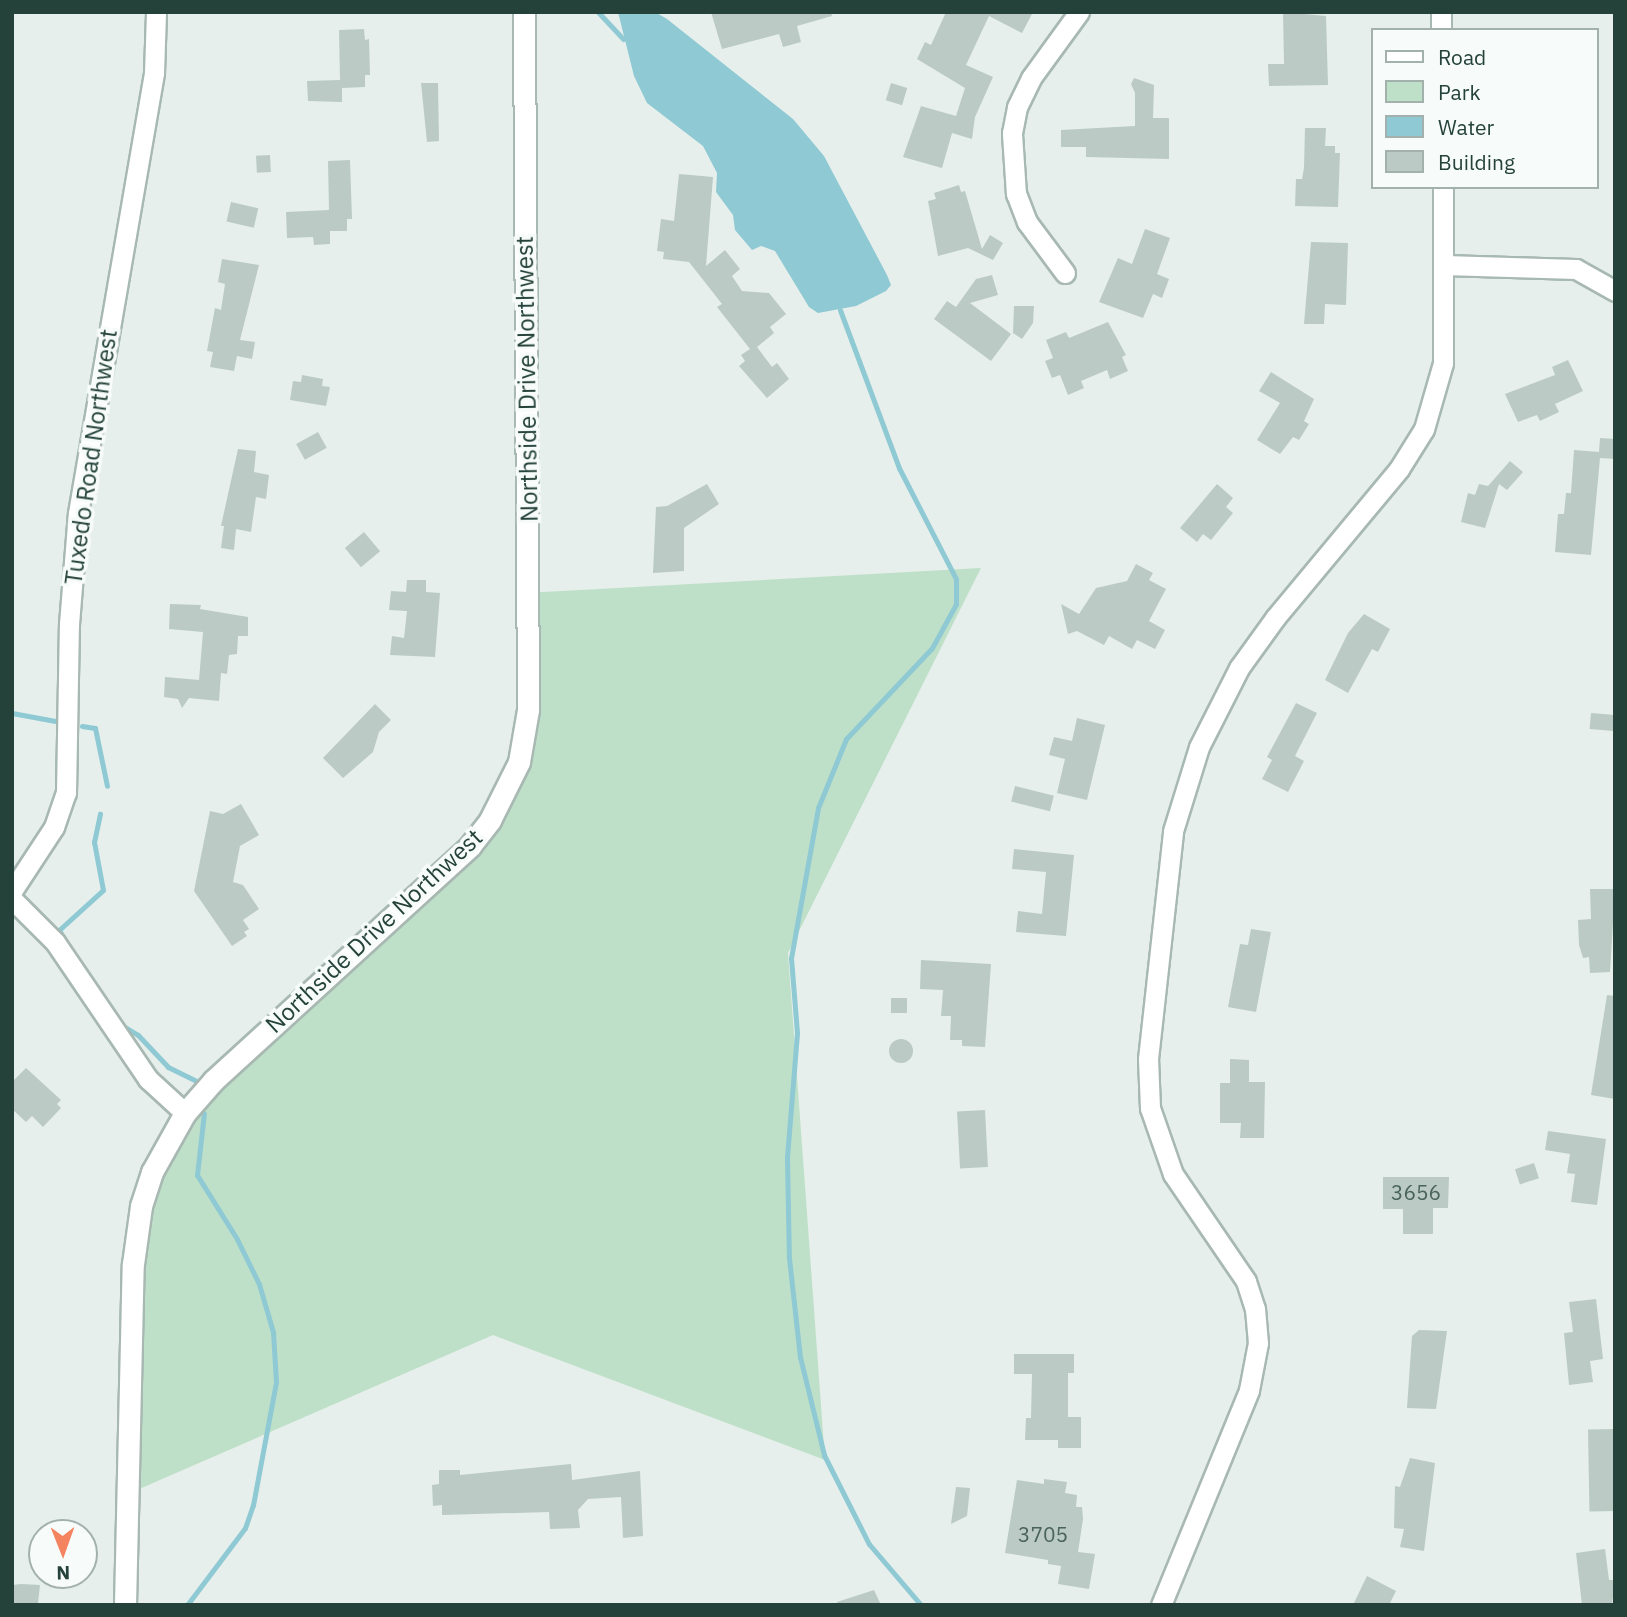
<!DOCTYPE html>
<html>
<head>
<meta charset="utf-8">
<style>
	body { margin:0 }
	#map { position:relative; width:1627px; height:1617px; overflow:hidden; background:#e6efeb; font-family:"IBM Plex Sans",sans-serif }
	div>[style] { position:absolute }
	.green>* { inset:0; background:#bfe0c8 }
	.water>* { inset:0; background:#8ec9d4 }
	.stream>* { height:5px; margin:-2.5px; padding:0 2.5px; transform-origin:2.5px; border-radius:2.5px; background:#8ec9d4 }
	.building>* { inset:0; background:#bbcac4; transform-origin:0 0 }
	.round { border-radius:50% }
	.roads { filter:drop-shadow(2px 0 #a8b8b2) drop-shadow(-2px 0 #a8b8b2) drop-shadow(0 2px #a8b8b2) drop-shadow(0 -2px #a8b8b2) }
	.minor>* { height:19px; margin:-9.5px; padding:0 9.5px; transform-origin:9.5px; border-radius:9.5px; background:#fff }
	.tertiary>* { height:21px; margin:-10.5px; padding:0 10.5px; transform-origin:10.5px; border-radius:10.5px; background:#fff }
	span { translate:-50% -50%; white-space:nowrap; text-align:center; line-height:1.15; -webkit-text-stroke:7px #f7fbf9; paint-order:stroke }
	.number-label { font-size:21px; color:#4a645c }
	.number-label span { -webkit-text-stroke-width:0 }
	.street-label { font-size:24px; color:#24423a }
	.frame { position:absolute; inset:0; border:14px solid #24423a; pointer-events:none }
	.legend { position:absolute; left:1371px; top:28px; width:228px; height:161px; box-sizing:border-box; background:#f7fbf9; border:2px solid #a3b1ad; margin:0; padding:9px 12px; list-style:none; font-size:21px; color:#24423a }
	.legend li { display:flex; align-items:center; gap:14px; height:35px }
	.legend b { width:35px; border:2px solid #a3b1ad }
	.north { position:absolute; left:28px; top:1519px; width:70px; height:70px; box-sizing:border-box; background:#f7fbf9; border:2px solid #a3b1ad; border-radius:50%; rotate:179deg; font-size:19px; font-weight:700; line-height:28px; text-align:center; color:#24423a }
	.north::after { content:''; display:block; margin:auto; width:24px; height:32px; background:#f4845f; clip-path:polygon(50% 0,100% 100%,50% 72%,0 100%) }
</style>
</head>
<body>
<div id="map">
	<div class="green">
		<i style="clip-path:polygon(981px 568px,788px 953px,825px 1460px,493px 1335px,130px 1493px,127px 1333px,169px 1135px,281px 1019px,447px 885px,520px 733px,525px 593px)"></i>
	</div>
	<div class="water">
		<i style="clip-path:polygon(618px 12px,655px 12px,667px 19px,793px 119px,824px 156px,887px 275px,891px 285px,886px 291px,856px 306px,818px 313px,809px 307px,775px 251px,761px 246px,752px 250px,735px 230px,733px 215px,716px 192px,717px 173px,703px 146px,647px 103px,634px 76px)"></i>
	</div>
	<div class="stream">
		<i style="left:598px;top:12px;width:37px;rotate:47deg"></i>
		<i style="left:840px;top:310px;width:169px;rotate:69.5deg"></i>
		<i style="left:899px;top:468px;width:125px;rotate:62.8deg"></i>
		<i style="left:956px;top:579px;width:25px;rotate:90deg"></i>
		<i style="left:956px;top:604px;width:50px;rotate:118.6deg"></i>
		<i style="left:932px;top:648px;width:125px;rotate:133.4deg"></i>
		<i style="left:846px;top:739px;width:74px;rotate:112.1deg"></i>
		<i style="left:818px;top:808px;width:152px;rotate:100.2deg"></i>
		<i style="left:791px;top:958px;width:75px;rotate:85.4deg"></i>
		<i style="left:797px;top:1033px;width:125px;rotate:94.6deg"></i>
		<i style="left:787px;top:1158px;width:100px;rotate:88.9deg"></i>
		<i style="left:789px;top:1258px;width:100px;rotate:83.7deg"></i>
		<i style="left:800px;top:1357px;width:101px;rotate:76.2deg"></i>
		<i style="left:824px;top:1455px;width:100px;rotate:63.2deg"></i>
		<i style="left:869px;top:1544px;width:80px;rotate:49.6deg"></i>
		<i style="left:12px;top:713px;width:44px;rotate:10.5deg"></i>
		<i style="left:82px;top:726px;width:13px;rotate:9deg"></i>
		<i style="left:95px;top:728px;width:59px;rotate:78.3deg"></i>
		<i style="left:66px;top:942px;width:14px;rotate:-120deg"></i>
		<i style="left:59px;top:930px;width:59px;rotate:-42.3deg"></i>
		<i style="left:103px;top:890px;width:49px;rotate:-100.6deg"></i>
		<i style="left:94px;top:842px;width:29px;rotate:-78deg"></i>
		<i style="left:118px;top:1023px;width:23px;rotate:31deg"></i>
		<i style="left:138px;top:1035px;width:44px;rotate:46.8deg"></i>
		<i style="left:168px;top:1067px;width:30px;rotate:26deg"></i>
		<i style="left:187px;top:1605px;width:96px;rotate:-53deg"></i>
		<i style="left:245px;top:1528px;width:24px;rotate:-71deg"></i>
		<i style="left:253px;top:1505px;width:125px;rotate:-79.4deg"></i>
		<i style="left:276px;top:1382px;width:50px;rotate:-93.4deg"></i>
		<i style="left:273px;top:1332px;width:50px;rotate:-106.3deg"></i>
		<i style="left:259px;top:1284px;width:50px;rotate:-116.1deg"></i>
		<i style="left:237px;top:1239px;width:75px;rotate:-122deg"></i>
		<i style="left:197px;top:1175px;width:62px;rotate:-83.6deg"></i>
	</div>
	<div class="building">
		<i style="clip-path:polygon(711px 12px,831px 12px,832px 16px,797px 26px,801px 42px,783px 47px,779px 34px,722px 49px)"></i>
		<i style="clip-path:polygon(946px 12px,1033px 12px,1022px 33px,989px 16px,966px 65px,993px 77px,975px 117px,972px 139px,952px 133px,942px 168px,903px 157px,921px 106px,956px 116px,965px 88px,917px 59px,925px 42px,931px 45px)"></i>
		<i style="clip-path:polygon(1283px 12px,1326px 16px,1328px 85px,1269px 86px,1268px 64px,1284px 64px)"></i>
		<i style="clip-path:polygon(364px 29px,365px 40px,369px 39px,370px 75px,365px 75px,365px 87px,342px 88px,342px 102px,308px 101px,307px 81px,340px 80px,339px 30px)"></i>
		<i style="clip-path:polygon(1134px 78px,1154px 85px,1153px 118px,1169px 118px,1169px 159px,1086px 157px,1086px 147px,1061px 147px,1061px 130px,1135px 126px,1135px 93px,1131px 84px)"></i>
		<i style="clip-path:polygon(421px 83px,438px 83px,439px 141px,427px 142px)"></i>
		<i style="left:891px;top:83px;width:17px;height:18px;rotate:17deg"></i>
		<i style="clip-path:polygon(1305px 128px,1326px 128px,1325px 146px,1335px 146px,1335px 153px,1340px 153px,1338px 207px,1295px 206px,1296px 179px,1302px 179px,1304px 168px)"></i>
		<i style="left:270px;top:155px;width:17px;height:14px;rotate:87deg"></i>
		<i style="clip-path:polygon(350px 160px,352px 219px,347px 219px,347px 231px,330px 231px,330px 244px,314px 245px,313px 237px,287px 238px,286px 212px,329px 210px,328px 161px)"></i>
		<i style="clip-path:polygon(679px 174px,713px 177px,706px 266px,725px 250px,740px 269px,732px 276px,742px 291px,769px 293px,786px 314px,770px 327px,774px 333px,757px 347px,772px 367px,777px 363px,789px 379px,767px 398px,739px 366px,745px 361px,741px 355px,750px 349px,717px 307px,722px 304px,689px 262px,663px 259px,664px 252px,657px 251px,661px 219px,674px 221px)"></i>
		<i style="clip-path:polygon(959px 185px,961px 192px,965px 191px,982px 249px,990px 235px,1003px 243px,993px 260px,968px 248px,938px 256px,928px 201px,936px 199px,934px 193px)"></i>
		<i style="left:231px;top:202px;width:28px;height:20px;rotate:13deg"></i>
		<i style="clip-path:polygon(1145px 229px,1170px 238px,1157px 274px,1169px 279px,1162px 298px,1153px 294px,1143px 318px,1099px 302px,1118px 258px,1132px 264px)"></i>
		<i style="clip-path:polygon(1311px 242px,1348px 243px,1346px 305px,1325px 304px,1324px 324px,1304px 324px)"></i>
		<i style="clip-path:polygon(222px 259px,259px 265px,240px 340px,255px 342px,252px 359px,237px 356px,234px 371px,210px 367px,213px 352px,207px 351px,215px 308px,221px 310px,225px 284px,218px 282px)"></i>
		<i style="clip-path:polygon(992px 275px,998px 295px,970px 303px,1011px 334px,991px 361px,934px 319px,947px 301px,956px 307px,976px 279px)"></i>
		<i style="clip-path:polygon(1014px 306px,1034px 306px,1033px 323px,1022px 339px,1013px 333px)"></i>
		<i style="clip-path:polygon(1108px 322px,1126px 355px,1122px 357px,1128px 371px,1110px 379px,1107px 370px,1081px 381px,1084px 388px,1068px 395px,1060px 375px,1052px 378px,1045px 361px,1053px 358px,1046px 340px,1066px 332px,1069px 338px)"></i>
		<i style="clip-path:polygon(1568px 360px,1583px 391px,1555px 404px,1559px 412px,1540px 421px,1537px 415px,1518px 422px,1505px 394px,1555px 375px,1552px 367px)"></i>
		<i style="clip-path:polygon(1271px 372px,1314px 399px,1304px 421px,1309px 424px,1299px 440px,1293px 437px,1280px 454px,1257px 440px,1280px 403px,1259px 391px)"></i>
		<i style="clip-path:polygon(302px 375px,323px 379px,322px 386px,330px 387px,326px 406px,290px 400px,293px 381px,301px 382px)"></i>
		<i style="left:318px;top:432px;width:18px;height:25px;rotate:61deg"></i>
		<i style="clip-path:polygon(1600px 438px,1615px 439px,1615px 459px,1600px 458px,1591px 555px,1555px 552px,1558px 514px,1564px 514px,1566px 493px,1571px 493px,1574px 450px,1599px 452px)"></i>
		<i style="clip-path:polygon(238px 449px,256px 451px,254px 472px,269px 475px,266px 499px,256px 497px,251px 532px,236px 529px,234px 550px,221px 548px,224px 526px,221px 526px)"></i>
		<i style="clip-path:polygon(1510px 461px,1523px 472px,1507px 490px,1499px 484px,1485px 528px,1461px 522px,1468px 493px,1475px 495px,1479px 484px,1488px 486px)"></i>
		<i style="clip-path:polygon(707px 484px,719px 504px,684px 528px,684px 571px,653px 573px,656px 507px,667px 506px)"></i>
		<i style="clip-path:polygon(1217px 484px,1233px 498px,1226px 507px,1233px 513px,1211px 540px,1203px 534px,1197px 542px,1180px 528px)"></i>
		<i style="left:364px;top:532px;width:25px;height:25px;rotate:50deg"></i>
		<i style="clip-path:polygon(1136px 564px,1153px 573px,1149px 580px,1166px 589px,1149px 621px,1165px 630px,1155px 649px,1137px 640px,1132px 649px,1109px 636px,1104px 645px,1077px 631px,1068px 634px,1061px 604px,1079px 614px,1096px 588px,1127px 581px)"></i>
		<i style="clip-path:polygon(407px 580px,426px 580px,426px 592px,440px 593px,435px 657px,390px 655px,392px 636px,404px 638px,407px 611px,389px 610px,391px 591px,406px 592px)"></i>
		<i style="clip-path:polygon(170px 604px,201px 605px,200px 609px,248px 617px,248px 636px,238px 636px,237px 654px,229px 655px,227px 674px,221px 673px,219px 701px,189px 698px,182px 708px,178px 699px,164px 697px,165px 677px,199px 680px,203px 632px,169px 629px)"></i>
		<i style="clip-path:polygon(1364px 614px,1390px 629px,1378px 652px,1372px 649px,1348px 693px,1325px 680px,1348px 633px)"></i>
		<i style="clip-path:polygon(1296px 703px,1317px 713px,1295px 756px,1304px 761px,1288px 792px,1262px 779px,1272px 760px,1267px 757px)"></i>
		<i style="clip-path:polygon(375px 704px,391px 720px,379px 732px,373px 752px,343px 778px,323px 758px)"></i>
		<i style="left:1591px;top:713px;width:24px;height:16px;rotate:5deg"></i>
		<i style="clip-path:polygon(1077px 718px,1105px 725px,1087px 800px,1057px 793px,1065px 759px,1049px 755px,1054px 737px,1072px 741px)"></i>
		<i style="left:1015px;top:786px;width:40px;height:16px;rotate:14deg"></i>
		<i style="clip-path:polygon(241px 804px,259px 835px,240px 846px,233px 882px,243px 885px,259px 909px,243px 920px,249px 929px,244px 932px,247px 936px,232px 946px,194px 891px,210px 811px,223px 814px)"></i>
		<i style="clip-path:polygon(1014px 849px,1074px 855px,1066px 936px,1016px 932px,1018px 911px,1042px 914px,1046px 872px,1012px 869px)"></i>
		<i style="clip-path:polygon(1590px 889px,1615px 889px,1610px 972px,1590px 973px,1589px 957px,1583px 958px,1579px 945px,1578px 920px,1591px 919px)"></i>
		<i style="clip-path:polygon(1251px 929px,1271px 932px,1256px 1012px,1228px 1007px,1240px 944px,1248px 945px)"></i>
		<i style="clip-path:polygon(921px 960px,991px 964px,985px 1047px,962px 1046px,962px 1040px,950px 1040px,951px 1016px,941px 1016px,943px 990px,920px 989px)"></i>
		<i style="clip-path:polygon(1607px 995px,1615px 996px,1615px 1099px,1591px 1095px)"></i>
		<i style="left:891px;top:998px;width:16px;height:15px"></i>
		<i class="round" style="left:889px;top:1039px;width:24px;height:24px"></i>
		<i style="clip-path:polygon(1230px 1059px,1249px 1060px,1249px 1082px,1265px 1082px,1264px 1138px,1240px 1138px,1241px 1123px,1220px 1123px,1220px 1083px,1230px 1083px)"></i>
		<i style="clip-path:polygon(26px 1068px,61px 1100px,57px 1104px,61px 1108px,43px 1127px,32px 1116px,26px 1122px,12px 1109px,12px 1082px)"></i>
		<i style="left:985px;top:1110px;width:57px;height:28px;rotate:87deg"></i>
		<i style="clip-path:polygon(1548px 1131px,1606px 1139px,1597px 1205px,1571px 1202px,1575px 1174px,1567px 1173px,1570px 1154px,1545px 1150px)"></i>
		<i style="left:1534px;top:1163px;width:16px;height:20px;rotate:72deg"></i>
		<i style="clip-path:polygon(1383px 1177px,1449px 1177px,1448px 1208px,1433px 1208px,1433px 1234px,1403px 1234px,1403px 1209px,1383px 1209px)"></i>
		<i style="clip-path:polygon(1596px 1299px,1603px 1359px,1590px 1361px,1593px 1382px,1569px 1385px,1564px 1333px,1573px 1332px,1569px 1302px)"></i>
		<i style="clip-path:polygon(1419px 1330px,1447px 1331px,1436px 1409px,1407px 1408px,1412px 1336px)"></i>
		<i style="clip-path:polygon(1014px 1354px,1074px 1354px,1074px 1373px,1068px 1373px,1068px 1417px,1081px 1417px,1081px 1448px,1058px 1448px,1058px 1440px,1025px 1440px,1026px 1418px,1031px 1418px,1032px 1374px,1014px 1374px)"></i>
		<i style="left:1614px;top:1429px;width:82px;height:26px;rotate:89deg"></i>
		<i style="clip-path:polygon(1410px 1458px,1435px 1463px,1424px 1551px,1400px 1547px,1404px 1529px,1394px 1528px,1395px 1486px,1400px 1487px)"></i>
		<i style="clip-path:polygon(571px 1464px,572px 1480px,640px 1471px,643px 1536px,623px 1538px,621px 1497px,588px 1499px,578px 1510px,580px 1528px,550px 1529px,549px 1512px,442px 1515px,442px 1505px,433px 1506px,432px 1485px,439px 1484px,439px 1470px,460px 1470px,460px 1475px)"></i>
		<i style="clip-path:polygon(1044px 1479px,1067px 1482px,1065px 1493px,1077px 1495px,1076px 1507px,1082px 1507px,1083px 1519px,1078px 1552px,1095px 1554px,1089px 1589px,1058px 1584px,1061px 1566px,1048px 1564px,1048px 1560px,1005px 1553px,1017px 1480px,1044px 1484px)"></i>
		<i style="clip-path:polygon(956px 1487px,970px 1488px,967px 1516px,951px 1524px)"></i>
		<i style="clip-path:polygon(1605px 1549px,1609px 1580px,1615px 1580px,1612px 1605px,1582px 1605px,1576px 1553px)"></i>
		<i style="clip-path:polygon(1367px 1576px,1396px 1591px,1389px 1605px,1353px 1605px)"></i>
		<i style="clip-path:polygon(21px 1584px,40px 1585px,38px 1603px,12px 1605px,12px 1585px)"></i>
		<i style="clip-path:polygon(874px 1590px,881px 1605px,838px 1605px,837px 1602px)"></i>
	</div>
	<div class="roads">
		<div class="minor">
			<i style="left:1441px;top:12px;width:18px;rotate:90deg"></i>
			<i style="left:1444px;top:265px;width:132px;rotate:1.7deg"></i>
			<i style="left:1576px;top:269px;width:45px;rotate:29.4deg"></i>
			<i style="left:1065px;top:273px;width:64px;rotate:-126.7deg"></i>
			<i style="left:1027px;top:222px;width:30px;rotate:-111deg"></i>
			<i style="left:1016px;top:194px;width:61px;rotate:-93.8deg"></i>
			<i style="left:1012px;top:133px;width:26px;rotate:-79deg"></i>
			<i style="left:1017px;top:107px;width:32px;rotate:-64deg"></i>
			<i style="left:1031px;top:78px;width:82px;rotate:-54deg"></i>
			<i style="left:12px;top:891px;width:77px;rotate:-56.7deg"></i>
			<i style="left:54px;top:827px;width:36px;rotate:-71deg"></i>
			<i style="left:66px;top:793px;width:169px;rotate:-89deg"></i>
			<i style="left:69px;top:624px;width:111px;rotate:-85.4deg"></i>
			<i style="left:78px;top:513px;width:447px;rotate:-80.2deg"></i>
			<i style="left:154px;top:73px;width:61px;rotate:-88.1deg"></i>
			<i style="left:12px;top:899px;width:61px;rotate:45deg"></i>
			<i style="left:55px;top:942px;width:166px;rotate:55.8deg"></i>
			<i style="left:148px;top:1079px;width:50px;rotate:42.6deg"></i>
			<i style="left:1161px;top:1605px;width:232px;rotate:-67.7deg"></i>
			<i style="left:1249px;top:1390px;width:48px;rotate:-79.2deg"></i>
			<i style="left:1258px;top:1343px;width:34px;rotate:-95deg"></i>
			<i style="left:1255px;top:1309px;width:29px;rotate:-108deg"></i>
			<i style="left:1246px;top:1281px;width:130px;rotate:-124.3deg"></i>
			<i style="left:1173px;top:1174px;width:70px;rotate:-109.2deg"></i>
			<i style="left:1150px;top:1108px;width:49px;rotate:-92.3deg"></i>
			<i style="left:1148px;top:1059px;width:229px;rotate:-83.7deg"></i>
			<i style="left:1173px;top:831px;width:88px;rotate:-72.8deg"></i>
			<i style="left:1199px;top:747px;width:89px;rotate:-63.1deg"></i>
			<i style="left:1239px;top:668px;width:62px;rotate:-54.2deg"></i>
			<i style="left:1275px;top:618px;width:194px;rotate:-50.2deg"></i>
			<i style="left:1399px;top:469px;width:47px;rotate:-58deg"></i>
			<i style="left:1424px;top:429px;width:69px;rotate:-73.9deg"></i>
			<i style="left:1443px;top:363px;width:176px;rotate:-90deg"></i>
		</div>
		<div class="tertiary">
			<i style="left:125px;top:1605px;width:341px;rotate:-88.7deg"></i>
			<i style="left:133px;top:1264px;width:59px;rotate:-82.1deg"></i>
			<i style="left:141px;top:1206px;width:36px;rotate:-72deg"></i>
			<i style="left:152px;top:1172px;width:68px;rotate:-60.8deg"></i>
			<i style="left:185px;top:1113px;width:44px;rotate:-48.7deg"></i>
			<i style="left:214px;top:1080px;width:347px;rotate:-42.4deg"></i>
			<i style="left:470px;top:846px;width:33px;rotate:-52deg"></i>
			<i style="left:490px;top:820px;width:65px;rotate:-63.4deg"></i>
			<i style="left:519px;top:762px;width:53px;rotate:-80.2deg"></i>
			<i style="left:528px;top:710px;width:698px;rotate:-90.33deg"></i>
		</div>
	</div>
	<div class="number-label">
		<span style="left:1416px;top:1192px">3656</span>
		<span style="left:1043px;top:1534px">3705</span>
	</div>
	<div class="street-label">
		<span style="left:527px;top:379px;rotate:-91deg">Northside Drive Northwest</span>
		<span style="left:91px;top:457px;rotate:-82deg">Tuxedo Road Northwest</span>
		<span style="left:374px;top:931px;rotate:-43deg">Northside Drive Northwest</span>
	</div>
	<div class="frame"></div>
	<ul class="legend">
	<li><b style="height:9px;background:#fff"></b>Road</li>
	<li><b style="height:19px;background:#bfe0c8"></b>Park</li>
	<li><b style="height:19px;background:#8ec9d4"></b>Water</li>
	<li><b style="height:19px;background:#bbcac4"></b>Building</li>
	</ul>
	<div class="north">N</div>
</div>
</body>
</html>
